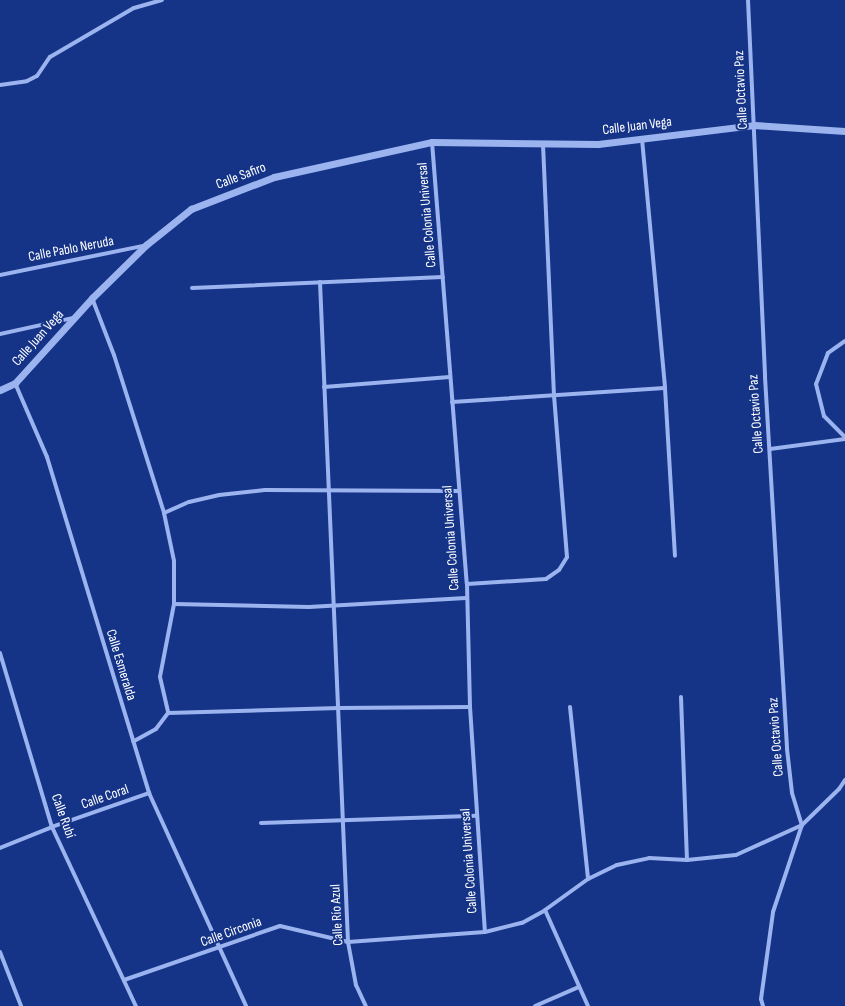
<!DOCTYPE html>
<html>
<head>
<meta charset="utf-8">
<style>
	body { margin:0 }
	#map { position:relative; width:845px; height:1006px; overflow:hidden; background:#153488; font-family:"Sofia Sans Condensed",sans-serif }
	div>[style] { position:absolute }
	.pedestrian>* { height:3.5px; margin:-1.75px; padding:0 1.75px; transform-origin:1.75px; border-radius:1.75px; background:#9bb3ef }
	.minor>* { height:4px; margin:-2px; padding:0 2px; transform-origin:2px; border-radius:2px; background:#9bb3ef }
	.tertiary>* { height:7px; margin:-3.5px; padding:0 3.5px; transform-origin:3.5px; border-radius:3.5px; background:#9bb3ef }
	span { translate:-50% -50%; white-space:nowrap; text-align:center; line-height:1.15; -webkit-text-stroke:4px #153488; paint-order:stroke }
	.street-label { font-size:14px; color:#fff }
</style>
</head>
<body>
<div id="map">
	<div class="pedestrian">
		<i style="left:52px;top:827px;width:103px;rotate:-19.3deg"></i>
	</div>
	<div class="minor">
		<i style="left:748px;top:0;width:377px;rotate:87.4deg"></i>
		<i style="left:765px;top:377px;width:373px;rotate:86.6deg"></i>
		<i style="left:787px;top:749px;width:44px;rotate:83.5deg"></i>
		<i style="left:792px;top:793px;width:34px;rotate:73deg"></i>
		<i style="left:0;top:85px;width:27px;rotate:-8deg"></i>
		<i style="left:27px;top:81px;width:11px;rotate:-27deg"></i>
		<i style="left:37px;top:76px;width:23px;rotate:-56deg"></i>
		<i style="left:50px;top:57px;width:97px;rotate:-30.3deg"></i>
		<i style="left:134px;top:8px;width:29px;rotate:-16deg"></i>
		<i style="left:642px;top:139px;width:250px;rotate:84.7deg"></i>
		<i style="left:665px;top:388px;width:168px;rotate:86.6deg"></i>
		<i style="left:432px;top:142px;width:443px;rotate:85.5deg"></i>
		<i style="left:467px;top:584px;width:123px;rotate:88.6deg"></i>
		<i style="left:470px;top:707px;width:225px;rotate:86.2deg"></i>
		<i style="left:0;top:275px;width:146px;rotate:-11.5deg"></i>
		<i style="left:320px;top:282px;width:661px;rotate:87.57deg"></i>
		<i style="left:348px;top:942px;width:44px;rotate:79.5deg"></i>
		<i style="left:356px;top:985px;width:23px;rotate:65deg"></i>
		<i style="left:192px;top:288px;width:251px;rotate:-2.5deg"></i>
		<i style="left:92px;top:298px;width:61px;rotate:68.9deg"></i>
		<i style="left:114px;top:355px;width:166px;rotate:72.4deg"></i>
		<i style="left:164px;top:513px;width:49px;rotate:78.2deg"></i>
		<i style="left:174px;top:561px;width:43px;rotate:90deg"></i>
		<i style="left:174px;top:604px;width:74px;rotate:100.9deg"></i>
		<i style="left:160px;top:677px;width:37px;rotate:77deg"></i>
		<i style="left:168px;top:713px;width:20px;rotate:127deg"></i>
		<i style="left:156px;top:729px;width:26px;rotate:151deg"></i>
		<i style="left:0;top:334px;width:75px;rotate:-12.4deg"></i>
		<i style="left:845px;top:341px;width:21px;rotate:145deg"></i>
		<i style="left:828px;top:353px;width:33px;rotate:111deg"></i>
		<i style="left:816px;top:384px;width:33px;rotate:76deg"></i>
		<i style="left:824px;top:416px;width:30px;rotate:45deg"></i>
		<i style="left:15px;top:383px;width:81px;rotate:66.6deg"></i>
		<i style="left:47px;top:457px;width:351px;rotate:73.1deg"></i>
		<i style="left:149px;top:793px;width:234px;rotate:65.5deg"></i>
		<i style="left:324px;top:387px;width:126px;rotate:-4.5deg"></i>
		<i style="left:452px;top:402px;width:213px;rotate:-3.8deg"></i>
		<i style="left:770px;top:449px;width:76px;rotate:-7.6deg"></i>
		<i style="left:164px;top:513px;width:27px;rotate:-24deg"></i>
		<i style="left:189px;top:502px;width:31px;rotate:-13deg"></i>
		<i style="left:219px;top:495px;width:46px;rotate:-6.2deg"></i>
		<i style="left:265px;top:490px;width:194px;rotate:0.3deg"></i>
		<i style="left:467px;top:584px;width:79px;rotate:-3.6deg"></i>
		<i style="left:546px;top:579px;width:16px;rotate:-35deg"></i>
		<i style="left:559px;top:570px;width:15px;rotate:-58deg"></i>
		<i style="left:567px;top:557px;width:162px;rotate:-94.6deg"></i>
		<i style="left:554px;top:396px;width:251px;rotate:-92.5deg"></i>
		<i style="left:174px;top:604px;width:135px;rotate:1.3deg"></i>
		<i style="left:309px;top:607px;width:157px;rotate:-3.3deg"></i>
		<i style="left:0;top:653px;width:182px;rotate:73.4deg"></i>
		<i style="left:52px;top:827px;width:198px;rotate:64.9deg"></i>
		<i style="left:681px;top:697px;width:163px;rotate:87.9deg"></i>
		<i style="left:570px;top:707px;width:173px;rotate:84deg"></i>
		<i style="left:168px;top:713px;width:171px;rotate:-1.7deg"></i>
		<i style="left:339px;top:708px;width:131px;rotate:-0.4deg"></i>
		<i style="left:261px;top:823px;width:216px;rotate:-1.9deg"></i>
		<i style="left:0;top:848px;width:56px;rotate:-22deg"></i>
		<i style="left:545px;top:910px;width:105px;rotate:65.9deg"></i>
		<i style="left:0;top:952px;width:58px;rotate:68.7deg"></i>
		<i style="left:124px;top:980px;width:165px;rotate:-19.1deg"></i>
		<i style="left:280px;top:926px;width:70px;rotate:13.2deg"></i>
		<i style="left:348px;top:942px;width:137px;rotate:-4.2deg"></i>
		<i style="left:485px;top:932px;width:38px;rotate:-14deg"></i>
		<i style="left:522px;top:923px;width:26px;rotate:-29deg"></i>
		<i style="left:545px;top:910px;width:53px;rotate:-35.8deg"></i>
		<i style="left:588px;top:879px;width:32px;rotate:-26deg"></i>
		<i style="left:617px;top:865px;width:33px;rotate:-12deg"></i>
		<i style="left:649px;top:858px;width:38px;rotate:3deg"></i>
		<i style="left:687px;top:860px;width:49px;rotate:-5.8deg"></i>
		<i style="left:736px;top:855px;width:72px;rotate:-24.4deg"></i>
		<i style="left:802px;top:825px;width:52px;rotate:-44.2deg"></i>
		<i style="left:839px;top:789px;width:11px;rotate:-56deg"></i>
		<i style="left:535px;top:1006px;width:48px;rotate:-23.4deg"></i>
		<i style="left:763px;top:1006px;width:7px;rotate:-106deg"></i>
		<i style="left:761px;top:999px;width:88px;rotate:-82.1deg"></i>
		<i style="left:773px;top:912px;width:92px;rotate:-71.6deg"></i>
	</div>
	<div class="tertiary">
		<i style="left:0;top:390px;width:17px;rotate:-25deg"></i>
		<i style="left:15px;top:383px;width:115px;rotate:-47.8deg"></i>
		<i style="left:92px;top:298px;width:76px;rotate:-44.5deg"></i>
		<i style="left:146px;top:245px;width:58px;rotate:-38.7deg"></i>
		<i style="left:191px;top:209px;width:89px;rotate:-21.1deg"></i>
		<i style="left:274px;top:177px;width:162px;rotate:-12.5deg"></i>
		<i style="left:432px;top:142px;width:166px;rotate:0.7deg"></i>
		<i style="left:598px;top:144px;width:157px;rotate:-6.9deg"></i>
		<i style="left:754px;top:125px;width:91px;rotate:3.8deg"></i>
	</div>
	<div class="street-label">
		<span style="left:741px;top:90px;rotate:-93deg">Calle Octavio Paz</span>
		<span style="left:637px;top:126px;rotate:-7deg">Calle Juan Vega</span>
		<span style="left:241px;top:176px;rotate:-21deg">Calle Safiro</span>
		<span style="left:427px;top:215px;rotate:-95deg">Calle Colonia Universal</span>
		<span style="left:71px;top:249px;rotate:-11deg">Calle Pablo Neruda</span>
		<span style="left:38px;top:338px;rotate:-48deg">Calle Juan Vega</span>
		<span style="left:756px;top:414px;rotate:-94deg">Calle Octavio Paz</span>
		<span style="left:451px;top:538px;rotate:-94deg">Calle Colonia Universal</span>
		<span style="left:121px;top:665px;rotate:73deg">Calle Esmeralda</span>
		<span style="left:776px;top:737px;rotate:-94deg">Calle Octavio Paz</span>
		<span style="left:105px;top:797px;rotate:-19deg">Calle Coral</span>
		<span style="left:63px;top:816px;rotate:70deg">Calle Rubí</span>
		<span style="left:469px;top:861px;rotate:-94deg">Calle Colonia Universal</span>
		<span style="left:337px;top:915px;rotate:-93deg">Calle Río Azul</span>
		<span style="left:231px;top:932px;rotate:-20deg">Calle Circonia</span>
	</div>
</div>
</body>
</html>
